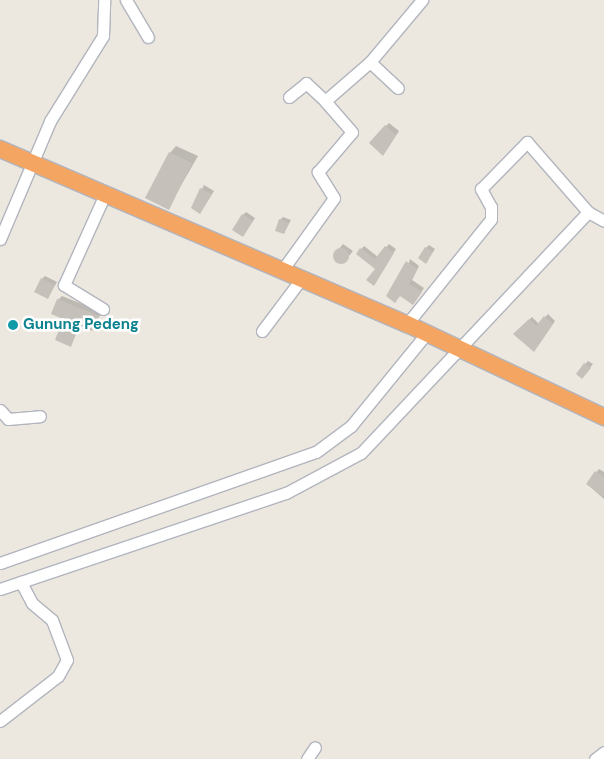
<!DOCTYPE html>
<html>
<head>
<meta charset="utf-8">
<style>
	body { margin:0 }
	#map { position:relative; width:604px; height:759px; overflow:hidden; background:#ece7df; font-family:"DM Sans",sans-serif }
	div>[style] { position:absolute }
	.shadow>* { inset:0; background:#0003 }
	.building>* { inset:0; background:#c5c1ba }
	.round { border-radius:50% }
	.roads { filter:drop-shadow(1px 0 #b2b5be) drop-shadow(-1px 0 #b2b5be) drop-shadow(0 1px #b2b5be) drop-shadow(0 -1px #b2b5be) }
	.minor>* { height:11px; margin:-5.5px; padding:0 5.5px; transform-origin:5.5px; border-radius:5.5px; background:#fff }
	.highway>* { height:16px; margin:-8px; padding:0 8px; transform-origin:8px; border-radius:8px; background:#f5a562 }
	.dots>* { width:14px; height:14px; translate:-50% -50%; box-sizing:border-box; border:2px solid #fff; border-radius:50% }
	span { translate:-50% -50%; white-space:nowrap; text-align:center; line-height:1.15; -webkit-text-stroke:5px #fff; paint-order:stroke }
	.culture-label { font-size:15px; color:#0d838f; font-weight:700 }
	.left { translate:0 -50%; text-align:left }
</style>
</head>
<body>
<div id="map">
	<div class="shadow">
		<div style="clip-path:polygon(389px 123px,399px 131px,386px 151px,370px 143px)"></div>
		<div style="clip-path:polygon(176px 146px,198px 156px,168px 208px,170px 153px)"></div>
		<div style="clip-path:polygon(204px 185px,214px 191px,200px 213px,193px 208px)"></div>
		<div style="clip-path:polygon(246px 212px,255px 218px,243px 236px,243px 215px)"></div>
		<div style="clip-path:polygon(283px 217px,291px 220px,284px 233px,280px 220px)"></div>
		<div style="clip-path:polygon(343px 244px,353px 251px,344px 262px,334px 255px)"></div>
		<div style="clip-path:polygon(389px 244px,396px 249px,374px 284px,376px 268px,357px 254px,364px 246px,378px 257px)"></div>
		<div style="clip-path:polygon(429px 245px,435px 249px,428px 259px,426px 248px)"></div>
		<div style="clip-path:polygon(410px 259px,419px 266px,412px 280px,424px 288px,416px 300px,400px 295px)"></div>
		<div style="clip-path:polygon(45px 276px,57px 282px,48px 297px,42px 279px)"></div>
		<div style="clip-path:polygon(62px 296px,102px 312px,92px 329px,81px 324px,71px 345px,58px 300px)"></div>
		<div style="clip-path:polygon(548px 314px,555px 321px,537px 347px,515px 334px,532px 317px,539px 324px)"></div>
		<div style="clip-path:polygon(588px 361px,593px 364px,585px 374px,577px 373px)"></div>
		<div style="clip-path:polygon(599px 469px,604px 472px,604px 499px,587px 484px)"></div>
	</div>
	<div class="building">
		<div style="clip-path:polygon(385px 125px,396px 135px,383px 156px,369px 143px)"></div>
		<div style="clip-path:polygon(169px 152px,192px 163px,169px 210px,145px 198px)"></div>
		<div style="clip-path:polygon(200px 188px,212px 194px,200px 214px,191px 208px)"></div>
		<div style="clip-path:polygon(242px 214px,253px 221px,243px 237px,232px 230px)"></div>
		<div style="clip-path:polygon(279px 219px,289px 223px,284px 234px,275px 231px)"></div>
		<div style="clip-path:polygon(385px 246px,394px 253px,374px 286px,366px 280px,375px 269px,356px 254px,360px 248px,375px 259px)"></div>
		<div style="clip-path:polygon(425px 247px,433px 252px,426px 264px,418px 258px)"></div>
		<div class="round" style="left:333px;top:248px;width:16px;height:16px"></div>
		<div style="clip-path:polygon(406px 261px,417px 269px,409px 284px,422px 292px,413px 305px,400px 296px,395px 303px,386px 296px)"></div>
		<div style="clip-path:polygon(41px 278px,55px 285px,48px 299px,34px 292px)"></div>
		<div style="clip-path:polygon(57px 299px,99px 316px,92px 331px,79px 325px,71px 347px,55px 340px,63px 319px,51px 314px)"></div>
		<div style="clip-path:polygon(544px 316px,553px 324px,534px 352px,513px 334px,529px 319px,536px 326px)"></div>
		<div style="clip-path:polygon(584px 363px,591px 368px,582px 379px,576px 374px)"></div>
		<div style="clip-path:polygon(595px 471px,604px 477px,604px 497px,586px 484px)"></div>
	</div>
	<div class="roads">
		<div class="minor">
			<div style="left:126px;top:0;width:43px;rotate:59.3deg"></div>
			<div style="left:370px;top:62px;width:38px;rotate:43deg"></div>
			<div style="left:289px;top:97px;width:22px;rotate:-39deg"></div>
			<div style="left:306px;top:83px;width:26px;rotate:43deg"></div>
			<div style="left:0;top:239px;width:128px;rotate:-67deg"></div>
			<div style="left:50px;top:121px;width:100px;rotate:-58.1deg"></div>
			<div style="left:103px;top:36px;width:36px;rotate:-88deg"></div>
			<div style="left:283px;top:269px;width:87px;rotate:-54.3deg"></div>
			<div style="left:334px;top:198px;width:31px;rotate:-122deg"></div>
			<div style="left:318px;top:172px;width:52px;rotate:-49.6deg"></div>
			<div style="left:352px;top:132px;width:41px;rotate:-131.1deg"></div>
			<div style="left:325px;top:101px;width:60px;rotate:-40.9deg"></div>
			<div style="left:370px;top:62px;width:81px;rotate:-50deg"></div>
			<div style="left:103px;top:309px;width:46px;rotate:-148.4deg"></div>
			<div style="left:64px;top:285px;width:102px;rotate:-65.7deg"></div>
			<div style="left:407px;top:324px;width:134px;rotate:-51.3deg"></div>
			<div style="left:491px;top:219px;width:12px;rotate:-90deg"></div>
			<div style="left:491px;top:207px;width:21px;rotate:-119deg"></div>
			<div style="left:481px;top:189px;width:66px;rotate:-45.6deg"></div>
			<div style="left:527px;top:142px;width:93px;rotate:48.9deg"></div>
			<div style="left:262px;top:331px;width:66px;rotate:-53deg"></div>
			<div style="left:0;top:410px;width:12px;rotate:48deg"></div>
			<div style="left:8px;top:419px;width:32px;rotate:-5deg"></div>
			<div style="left:0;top:563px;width:335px;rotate:-19.4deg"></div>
			<div style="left:316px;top:452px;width:44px;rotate:-36.6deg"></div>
			<div style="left:351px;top:426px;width:119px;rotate:-50.8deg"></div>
			<div style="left:0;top:589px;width:302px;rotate:-18.6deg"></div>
			<div style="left:286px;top:493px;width:85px;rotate:-28.1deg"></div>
			<div style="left:361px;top:453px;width:331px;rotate:-46.7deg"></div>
			<div style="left:588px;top:212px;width:18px;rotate:29deg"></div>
			<div style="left:0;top:721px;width:73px;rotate:-37.8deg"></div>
			<div style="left:58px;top:676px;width:18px;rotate:-61deg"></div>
			<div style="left:67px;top:660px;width:43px;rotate:-110.6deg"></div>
			<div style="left:52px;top:620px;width:26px;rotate:-140deg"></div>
			<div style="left:32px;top:603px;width:24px;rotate:-118deg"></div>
			<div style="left:307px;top:759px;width:14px;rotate:-56deg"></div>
			<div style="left:595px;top:759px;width:11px;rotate:-38deg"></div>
		</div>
		<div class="highway">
			<div style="left:0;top:149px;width:443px;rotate:23.3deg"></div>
			<div style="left:407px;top:324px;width:218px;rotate:25.3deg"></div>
		</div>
	</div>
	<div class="dots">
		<div style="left:13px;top:325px;background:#0f9aa8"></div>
	</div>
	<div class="culture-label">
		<span class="left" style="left:23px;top:325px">Gunung Pedeng</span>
	</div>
</div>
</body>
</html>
